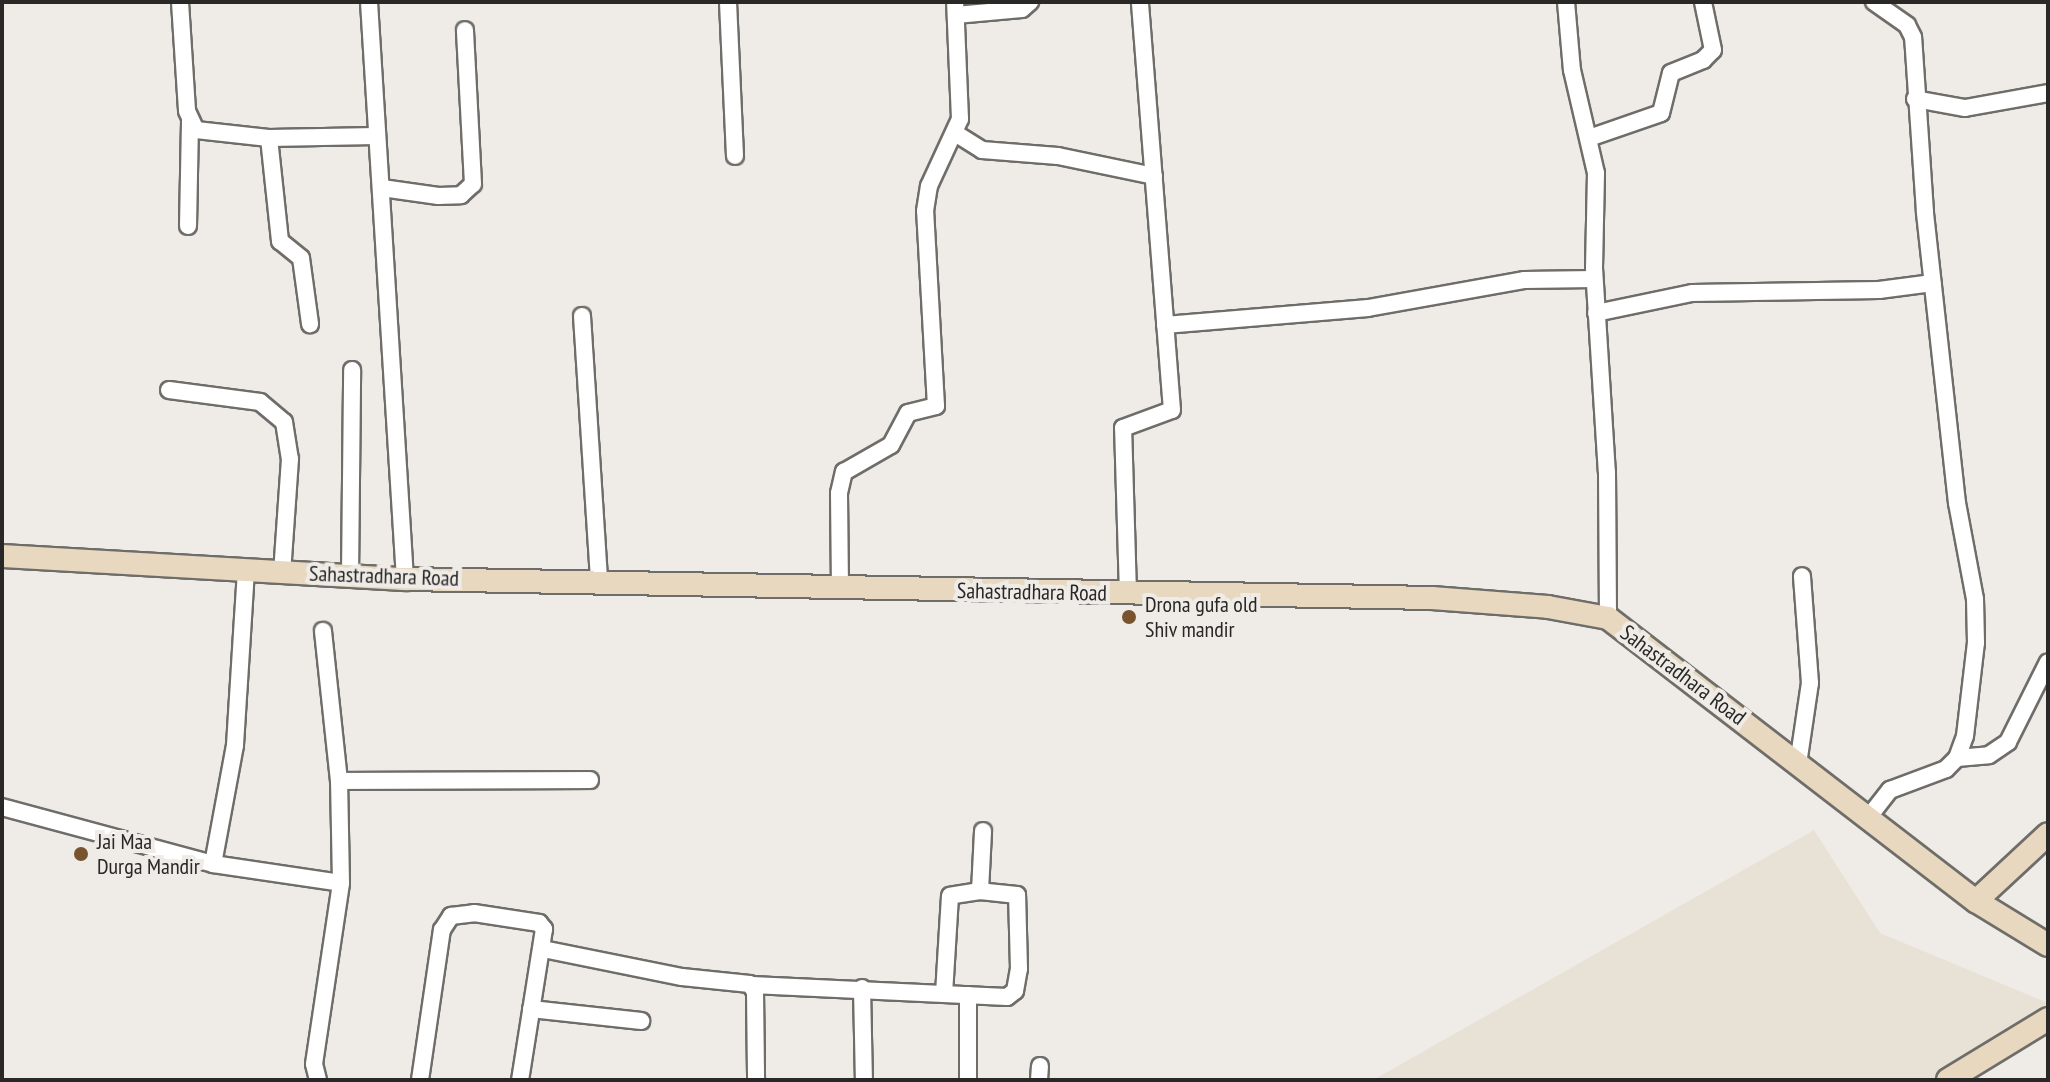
<!DOCTYPE html>
<html>
<head>
<meta charset="utf-8">
<style>
	body { margin:0 }
	#map { position:relative; width:2050px; height:1082px; overflow:hidden; background:#efece8; font-family:"PT Sans Narrow",sans-serif }
	div>[style] { position:absolute }
	.built>* { inset:0; background:#e8e1d6 }
	.roads { filter:drop-shadow(2px 0 #6f6d69) drop-shadow(-2px 0 #6f6d69) drop-shadow(0 2px #6f6d69) drop-shadow(0 -2px #6f6d69) }
	.street>* { height:16px; margin:-8px; padding:0 8px; transform-origin:8px; border-radius:8px; background:#fff }
	.secondary>* { height:22px; margin:-11px; padding:0 11px; transform-origin:11px; border-radius:11px; background:#e8d8bf }
	.dots>* { width:22px; height:22px; translate:-50% -50%; box-sizing:border-box; border:4px solid #efece8; border-radius:50% }
	span { translate:-50% -50%; white-space:nowrap; text-align:center; line-height:1.15; -webkit-text-stroke:8px #efece8; paint-order:stroke }
	.street-label { font-size:22px; color:#292826 }
	.poi-label { font-size:22px; color:#292826 }
	.left { translate:0 -50%; text-align:left }
	.frame { position:absolute; inset:0; border:4px solid #292826; pointer-events:none }
</style>
</head>
<body>
<div id="map">
	<div class="built">
		<div style="clip-path:polygon(1814px 830px,1880px 933px,2048px 1003px,2048px 1031px,1962px 1080px,1373px 1080px)"></div>
	</div>
	<div class="roads">
		<div class="street">
			<div style="left:180px;top:2px;width:109px;rotate:86.3deg"></div>
			<div style="left:187px;top:111px;width:21px;rotate:65deg"></div>
			<div style="left:196px;top:130px;width:73px;rotate:6.3deg"></div>
			<div style="left:269px;top:138px;width:107px;rotate:-1.1deg"></div>
			<div style="left:369px;top:2px;width:578px;rotate:86.43deg"></div>
			<div style="left:728px;top:2px;width:154px;rotate:87.4deg"></div>
			<div style="left:1566px;top:2px;width:68px;rotate:85deg"></div>
			<div style="left:1572px;top:70px;width:106px;rotate:76.9deg"></div>
			<div style="left:1596px;top:173px;width:95px;rotate:91.2deg"></div>
			<div style="left:1594px;top:268px;width:204px;rotate:86.4deg"></div>
			<div style="left:1607px;top:472px;width:146px;rotate:89.6deg"></div>
			<div style="left:956px;top:15px;width:66px;rotate:-5.2deg"></div>
			<div style="left:1022px;top:9px;width:11px;rotate:-41deg"></div>
			<div style="left:1915px;top:99px;width:51px;rotate:10.2deg"></div>
			<div style="left:1965px;top:108px;width:84px;rotate:-10.2deg"></div>
			<div style="left:955px;top:133px;width:32px;rotate:32deg"></div>
			<div style="left:982px;top:150px;width:76px;rotate:4.5deg"></div>
			<div style="left:1058px;top:156px;width:98px;rotate:11.8deg"></div>
			<div style="left:269px;top:138px;width:104px;rotate:83.9deg"></div>
			<div style="left:280px;top:241px;width:27px;rotate:39deg"></div>
			<div style="left:301px;top:258px;width:67px;rotate:82.2deg"></div>
			<div style="left:1589px;top:138px;width:76px;rotate:-19.1deg"></div>
			<div style="left:1661px;top:113px;width:41px;rotate:-76deg"></div>
			<div style="left:1671px;top:73px;width:35px;rotate:-22deg"></div>
			<div style="left:1703px;top:60px;width:14px;rotate:-45deg"></div>
			<div style="left:1713px;top:50px;width:49px;rotate:-101.8deg"></div>
			<div style="left:382px;top:188px;width:57px;rotate:8.1deg"></div>
			<div style="left:438px;top:196px;width:23px;rotate:-2deg"></div>
			<div style="left:461px;top:195px;width:16px;rotate:-43deg"></div>
			<div style="left:473px;top:184px;width:154px;rotate:-93deg"></div>
			<div style="left:188px;top:226px;width:105px;rotate:-88.9deg"></div>
			<div style="left:1596px;top:313px;width:98px;rotate:-11.8deg"></div>
			<div style="left:1692px;top:293px;width:187px;rotate:-0.9deg"></div>
			<div style="left:1879px;top:290px;width:54px;rotate:-7.4deg"></div>
			<div style="left:582px;top:316px;width:266px;rotate:86.3deg"></div>
			<div style="left:1165px;top:325px;width:204px;rotate:-4.8deg"></div>
			<div style="left:1368px;top:308px;width:158px;rotate:-10.2deg"></div>
			<div style="left:1524px;top:280px;width:70px;rotate:-0.8deg"></div>
			<div style="left:169px;top:390px;width:92px;rotate:7.5deg"></div>
			<div style="left:260px;top:402px;width:31px;rotate:40deg"></div>
			<div style="left:284px;top:422px;width:37px;rotate:81deg"></div>
			<div style="left:290px;top:459px;width:113px;rotate:94deg"></div>
			<div style="left:350px;top:576px;width:206px;rotate:-89.4deg"></div>
			<div style="left:840px;top:589px;width:96px;rotate:-90.6deg"></div>
			<div style="left:839px;top:493px;width:22px;rotate:-77deg"></div>
			<div style="left:844px;top:472px;width:54px;rotate:-29.9deg"></div>
			<div style="left:891px;top:445px;width:36px;rotate:-62deg"></div>
			<div style="left:908px;top:413px;width:29px;rotate:-14deg"></div>
			<div style="left:936px;top:406px;width:195px;rotate:-93.2deg"></div>
			<div style="left:925px;top:211px;width:25px;rotate:-81deg"></div>
			<div style="left:929px;top:186px;width:74px;rotate:-65.2deg"></div>
			<div style="left:960px;top:119px;width:117px;rotate:-92.4deg"></div>
			<div style="left:1128px;top:594px;width:166px;rotate:-91.7deg"></div>
			<div style="left:1123px;top:428px;width:52px;rotate:-20.2deg"></div>
			<div style="left:1172px;top:410px;width:409px;rotate:-94.5deg"></div>
			<div style="left:1957px;top:758px;width:32px;rotate:-5deg"></div>
			<div style="left:1989px;top:755px;width:23px;rotate:-34deg"></div>
			<div style="left:2008px;top:742px;width:89px;rotate:-63.4deg"></div>
			<div style="left:1798px;top:764px;width:82px;rotate:-81.6deg"></div>
			<div style="left:1810px;top:683px;width:107px;rotate:-94.3deg"></div>
			<div style="left:339px;top:781px;width:251px;rotate:-0.2deg"></div>
			<div style="left:2px;top:807px;width:219px;rotate:15.1deg"></div>
			<div style="left:213px;top:864px;width:129px;rotate:8.4deg"></div>
			<div style="left:341px;top:883px;width:102px;rotate:-91.1deg"></div>
			<div style="left:339px;top:781px;width:151px;rotate:-96.1deg"></div>
			<div style="left:1868px;top:818px;width:36px;rotate:-52deg"></div>
			<div style="left:1890px;top:790px;width:60px;rotate:-20.6deg"></div>
			<div style="left:1946px;top:769px;width:16px;rotate:-45deg"></div>
			<div style="left:1957px;top:758px;width:23px;rotate:-70deg"></div>
			<div style="left:1965px;top:736px;width:94px;rotate:-83.3deg"></div>
			<div style="left:1976px;top:643px;width:44px;rotate:-91.3deg"></div>
			<div style="left:1975px;top:599px;width:98px;rotate:-100.6deg"></div>
			<div style="left:1957px;top:503px;width:293px;rotate:-96.3deg"></div>
			<div style="left:1925px;top:212px;width:175px;rotate:-93.9deg"></div>
			<div style="left:1913px;top:37px;width:13px;rotate:-117deg"></div>
			<div style="left:1907px;top:25px;width:40px;rotate:-145.1deg"></div>
			<div style="left:213px;top:864px;width:121px;rotate:-79.5deg"></div>
			<div style="left:235px;top:745px;width:174px;rotate:-86.4deg"></div>
			<div style="left:980px;top:891px;width:60px;rotate:-87.1deg"></div>
			<div style="left:543px;top:949px;width:142px;rotate:11.4deg"></div>
			<div style="left:682px;top:977px;width:68px;rotate:5.9deg"></div>
			<div style="left:750px;top:984px;width:9px;rotate:58deg"></div>
			<div style="left:755px;top:992px;width:88px;rotate:89.3deg"></div>
			<div style="left:752px;top:985px;width:255px;rotate:2.7deg"></div>
			<div style="left:1007px;top:997px;width:10px;rotate:-37deg"></div>
			<div style="left:1015px;top:991px;width:22px;rotate:-80deg"></div>
			<div style="left:1019px;top:969px;width:74px;rotate:-91.5deg"></div>
			<div style="left:1017px;top:895px;width:37px;rotate:-174deg"></div>
			<div style="left:980px;top:891px;width:30px;rotate:171deg"></div>
			<div style="left:950px;top:896px;width:97px;rotate:93.5deg"></div>
			<div style="left:862px;top:988px;width:92px;rotate:88.8deg"></div>
			<div style="left:968px;top:995px;width:85px;rotate:90deg"></div>
			<div style="left:531px;top:1009px;width:111px;rotate:6.2deg"></div>
			<div style="left:318px;top:1080px;width:16px;rotate:-104deg"></div>
			<div style="left:314px;top:1064px;width:183px;rotate:-81.5deg"></div>
			<div style="left:420px;top:1080px;width:152px;rotate:-81.7deg"></div>
			<div style="left:442px;top:930px;width:17px;rotate:-57deg"></div>
			<div style="left:451px;top:916px;width:23px;rotate:-7deg"></div>
			<div style="left:474px;top:913px;width:66px;rotate:8.7deg"></div>
			<div style="left:539px;top:923px;width:8px;rotate:50deg"></div>
			<div style="left:544px;top:929px;width:153px;rotate:99deg"></div>
			<div style="left:1039px;top:1080px;width:14px;rotate:-86deg"></div>
		</div>
		<div class="secondary">
			<div style="left:2px;top:556px;width:404px;rotate:3.3deg"></div>
			<div style="left:405px;top:579px;width:1027px;rotate:1.06deg"></div>
			<div style="left:1432px;top:598px;width:116px;rotate:4.4deg"></div>
			<div style="left:1548px;top:607px;width:61px;rotate:10.4deg"></div>
			<div style="left:1608px;top:618px;width:464px;rotate:37.6deg"></div>
			<div style="left:1976px;top:901px;width:84px;rotate:31.4deg"></div>
			<div style="left:1976px;top:901px;width:98px;rotate:-42.9deg"></div>
			<div style="left:1948px;top:1080px;width:117px;rotate:-31.4deg"></div>
		</div>
	</div>
	<div class="dots">
		<div style="left:1129px;top:617px;background:#77542d"></div>
		<div style="left:81px;top:854px;background:#77542d"></div>
	</div>
	<div class="street-label">
		<span style="left:384px;top:576px;rotate:2deg">Sahastradhara Road</span>
		<span style="left:1032px;top:592px;rotate:1deg">Sahastradhara Road</span>
		<span style="left:1683px;top:675px;rotate:37deg">Sahastradhara Road</span>
	</div>
	<div class="poi-label">
		<span class="left" style="left:1145px;top:617px">Drona gufa old<br>Shiv mandir</span>
		<span class="left" style="left:97px;top:854px">Jai Maa<br>Durga Mandir</span>
	</div>
	<div class="frame"></div>
</div>
</body>
</html>
